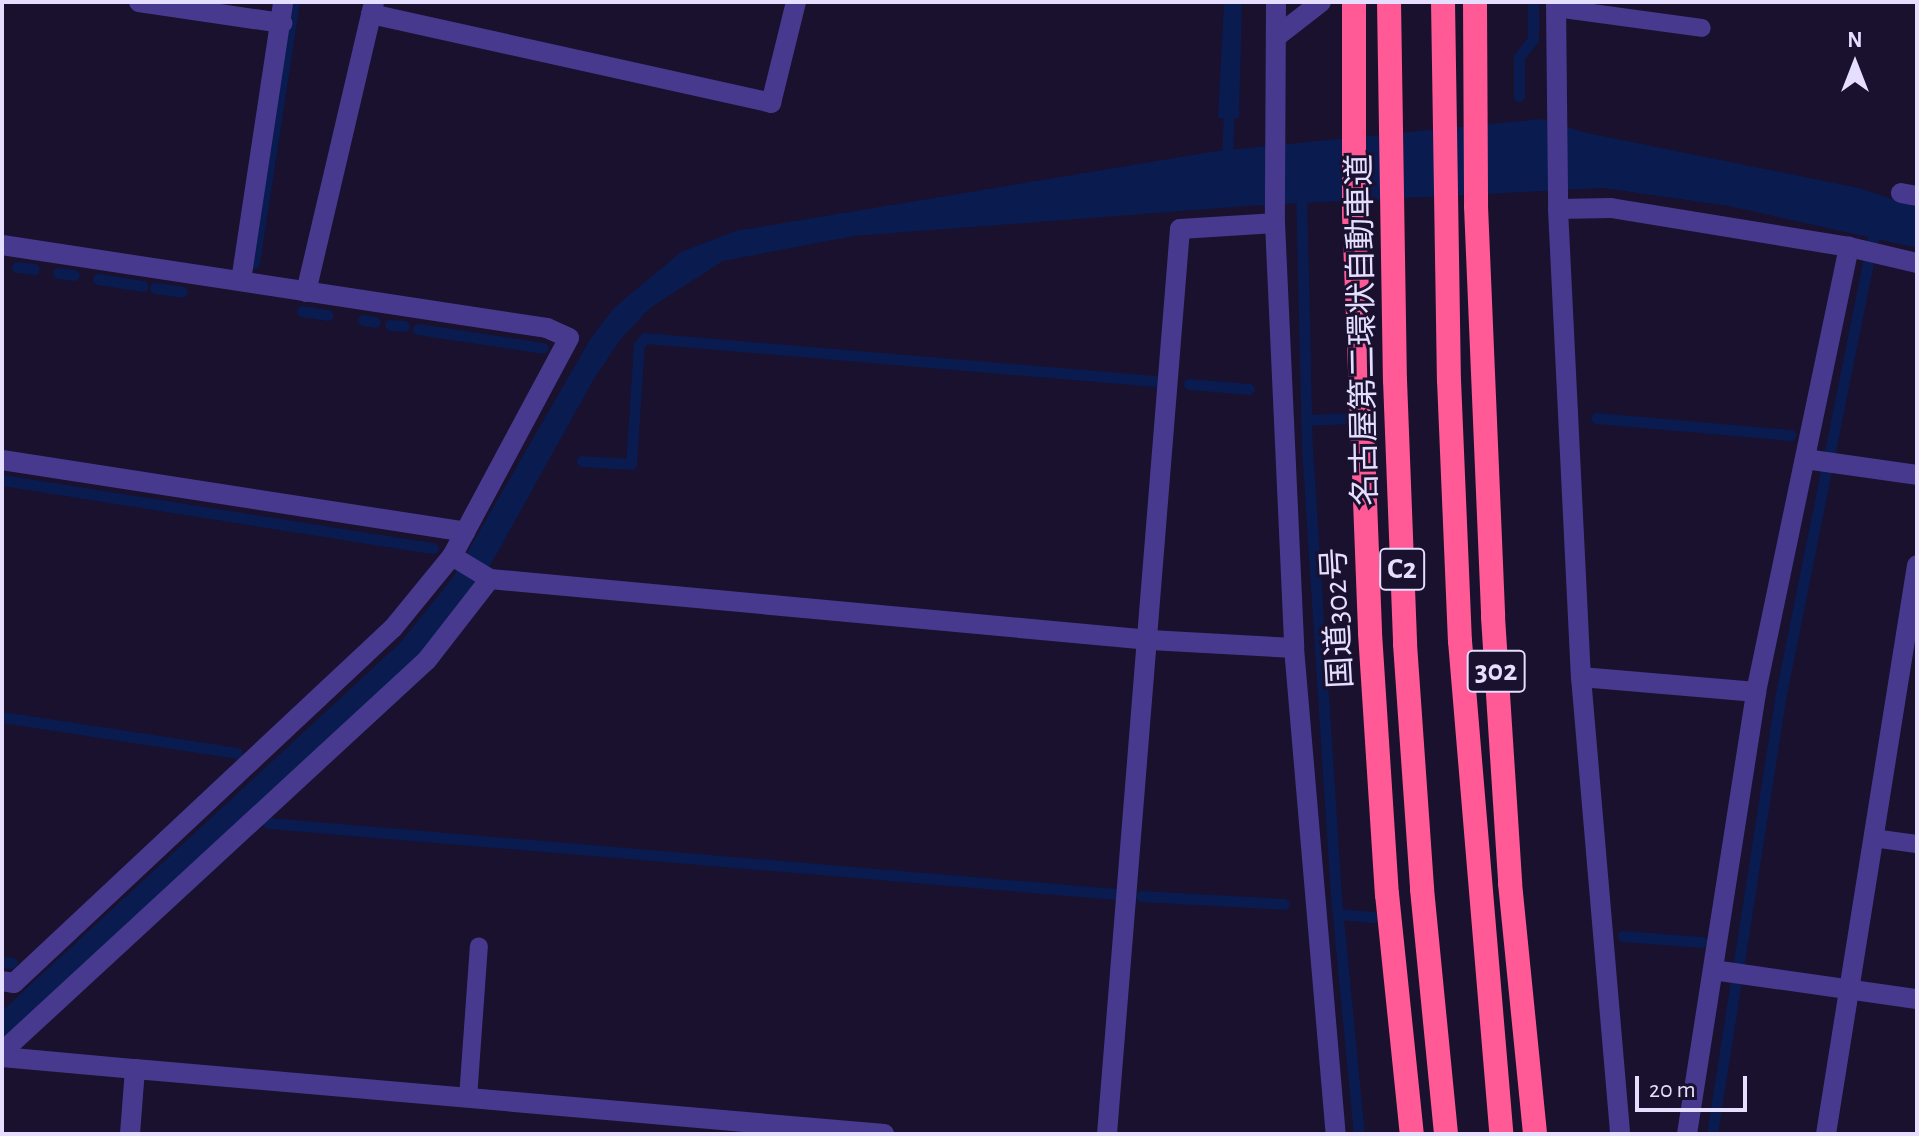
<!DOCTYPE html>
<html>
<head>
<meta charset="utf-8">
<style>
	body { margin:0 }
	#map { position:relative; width:1919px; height:1136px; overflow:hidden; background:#19112e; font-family:"Alegreya Sans","Noto Sans JP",sans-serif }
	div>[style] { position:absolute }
	.water>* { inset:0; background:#091b4f }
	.stream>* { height:11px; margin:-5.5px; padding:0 5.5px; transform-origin:5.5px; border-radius:5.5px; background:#091b4f }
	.lane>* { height:18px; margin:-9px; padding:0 9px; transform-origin:9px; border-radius:9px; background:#473a8e }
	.street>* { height:20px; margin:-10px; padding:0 10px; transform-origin:10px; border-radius:10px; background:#473a8e }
	.highway>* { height:24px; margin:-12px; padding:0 12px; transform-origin:12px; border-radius:12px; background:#ff5996 }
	span { translate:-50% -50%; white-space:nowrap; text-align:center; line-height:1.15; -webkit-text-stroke:6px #19112e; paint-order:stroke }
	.shield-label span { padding:2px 6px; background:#19112e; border:2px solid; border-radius:6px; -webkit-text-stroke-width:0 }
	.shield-label { font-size:30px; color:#e5deff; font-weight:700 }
	.street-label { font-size:32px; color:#e5deff }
	.frame { position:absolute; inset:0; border:4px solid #e5deff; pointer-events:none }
	.north { position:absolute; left:1815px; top:24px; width:80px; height:80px; -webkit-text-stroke:6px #19112e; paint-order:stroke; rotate:0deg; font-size:22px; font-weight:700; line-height:32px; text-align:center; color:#e5deff }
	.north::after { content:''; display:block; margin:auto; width:28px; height:36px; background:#e5deff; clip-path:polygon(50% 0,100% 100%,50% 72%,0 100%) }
	.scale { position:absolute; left:1635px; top:1076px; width:112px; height:36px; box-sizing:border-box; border:4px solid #e5deff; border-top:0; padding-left:10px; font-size:24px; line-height:28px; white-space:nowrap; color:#e5deff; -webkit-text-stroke:6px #19112e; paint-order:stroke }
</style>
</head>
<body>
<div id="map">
	<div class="water">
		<div style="clip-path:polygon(1224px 2px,1242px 2px,1239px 118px,1218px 118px)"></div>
		<div style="clip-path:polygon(1541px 119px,1587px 133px,1859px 188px,1917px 207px,1917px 248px,1729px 206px,1603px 188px,1247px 206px,854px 236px,723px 261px,650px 308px,621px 339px,595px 377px,491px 564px,419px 657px,2px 1040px,2px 1011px,400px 643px,453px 577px,591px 338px,615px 307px,681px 252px,735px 231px,1217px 151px)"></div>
	</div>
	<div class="stream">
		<div style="left:1519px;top:96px;width:39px;rotate:-90deg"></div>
		<div style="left:1519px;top:57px;width:23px;rotate:-52deg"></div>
		<div style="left:1533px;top:39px;width:37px;rotate:-90deg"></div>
		<div style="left:1227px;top:161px;width:55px;rotate:-87.9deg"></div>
		<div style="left:1301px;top:189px;width:259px;rotate:88.7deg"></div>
		<div style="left:1307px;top:448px;width:460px;rotate:86.3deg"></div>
		<div style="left:1337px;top:907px;width:228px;rotate:84.5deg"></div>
		<div style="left:254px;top:263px;width:264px;rotate:-81.3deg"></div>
		<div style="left:17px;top:267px;width:17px;rotate:7deg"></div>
		<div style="left:58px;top:273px;width:16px;rotate:7deg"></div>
		<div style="left:98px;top:279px;width:45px;rotate:9deg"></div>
		<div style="left:155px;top:288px;width:27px;rotate:8deg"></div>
		<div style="left:302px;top:311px;width:26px;rotate:9deg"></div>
		<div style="left:363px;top:320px;width:12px;rotate:9deg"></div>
		<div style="left:390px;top:325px;width:14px;rotate:4deg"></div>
		<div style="left:418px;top:329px;width:126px;rotate:8.6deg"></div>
		<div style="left:1189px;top:384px;width:60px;rotate:4.8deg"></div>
		<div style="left:1596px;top:418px;width:195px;rotate:5deg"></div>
		<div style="left:1306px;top:420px;width:45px;rotate:-2.5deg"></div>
		<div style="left:582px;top:461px;width:49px;rotate:3.5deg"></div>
		<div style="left:631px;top:464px;width:119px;rotate:-86.2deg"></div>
		<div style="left:639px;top:345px;width:9px;rotate:-49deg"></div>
		<div style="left:645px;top:338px;width:512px;rotate:4.82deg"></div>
		<div style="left:2px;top:480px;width:436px;rotate:9deg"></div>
		<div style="left:2px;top:717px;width:238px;rotate:8.7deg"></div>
		<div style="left:268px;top:823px;width:851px;rotate:4.79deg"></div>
		<div style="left:1141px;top:896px;width:143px;rotate:3.2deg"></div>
		<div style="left:1338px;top:914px;width:35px;rotate:5deg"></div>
		<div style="left:1623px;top:936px;width:79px;rotate:4.3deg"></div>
		<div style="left:2px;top:962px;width:10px;rotate:6deg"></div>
		<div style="left:1712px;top:1134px;width:440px;rotate:-81.1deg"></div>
		<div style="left:1780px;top:699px;width:484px;rotate:-78.6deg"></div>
	</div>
	<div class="lane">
		<div style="left:1556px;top:8px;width:147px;rotate:7.8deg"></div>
		<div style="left:1873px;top:838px;width:44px;rotate:7.8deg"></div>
		<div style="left:468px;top:1098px;width:152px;rotate:-85.9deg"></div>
	</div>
	<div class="street">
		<div style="left:139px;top:2px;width:145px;rotate:8.4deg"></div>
		<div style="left:1276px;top:2px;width:221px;rotate:90.3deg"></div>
		<div style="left:1275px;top:223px;width:425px;rotate:87.4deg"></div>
		<div style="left:1294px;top:648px;width:488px;rotate:85.1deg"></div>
		<div style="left:1556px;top:2px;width:207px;rotate:89.4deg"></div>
		<div style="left:1558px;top:209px;width:469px;rotate:87.2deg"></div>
		<div style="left:1581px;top:677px;width:459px;rotate:85.1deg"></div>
		<div style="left:371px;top:14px;width:410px;rotate:12.5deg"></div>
		<div style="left:771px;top:103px;width:104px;rotate:-76.1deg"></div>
		<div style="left:1276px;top:37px;width:57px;rotate:-37.9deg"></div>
		<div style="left:1901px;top:193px;width:16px;rotate:11deg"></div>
		<div style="left:1558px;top:209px;width:53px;rotate:-1.1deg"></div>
		<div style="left:1611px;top:208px;width:241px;rotate:9.3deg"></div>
		<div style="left:1849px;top:247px;width:70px;rotate:13.2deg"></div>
		<div style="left:2px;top:245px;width:551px;rotate:8.66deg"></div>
		<div style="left:547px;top:328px;width:24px;rotate:24deg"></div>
		<div style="left:569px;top:338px;width:247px;rotate:118.2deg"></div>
		<div style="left:452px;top:556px;width:93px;rotate:129.3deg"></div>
		<div style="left:393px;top:628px;width:519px;rotate:136.87deg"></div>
		<div style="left:14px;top:983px;width:12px;rotate:-171deg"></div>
		<div style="left:241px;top:281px;width:282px;rotate:-81.4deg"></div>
		<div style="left:306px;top:292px;width:297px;rotate:-76.8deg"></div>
		<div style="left:1805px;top:459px;width:113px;rotate:8.1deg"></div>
		<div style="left:2px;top:460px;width:469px;rotate:8.8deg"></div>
		<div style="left:452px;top:556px;width:44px;rotate:31.2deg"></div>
		<div style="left:490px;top:579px;width:663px;rotate:5.28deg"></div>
		<div style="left:1150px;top:640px;width:144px;rotate:3.2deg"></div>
		<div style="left:1581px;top:677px;width:176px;rotate:4.9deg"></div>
		<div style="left:1713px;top:970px;width:206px;rotate:8.1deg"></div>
		<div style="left:2px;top:1052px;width:578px;rotate:-42.69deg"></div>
		<div style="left:427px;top:660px;width:103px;rotate:-52.1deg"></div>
		<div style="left:2px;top:1057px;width:134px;rotate:5.2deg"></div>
		<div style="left:130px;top:1134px;width:65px;rotate:-85.6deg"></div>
		<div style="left:135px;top:1069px;width:752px;rotate:4.96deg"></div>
		<div style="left:1107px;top:1134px;width:908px;rotate:-85.39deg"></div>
		<div style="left:1180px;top:229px;width:95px;rotate:-3.6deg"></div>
		<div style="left:1687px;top:1134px;width:447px;rotate:-81.1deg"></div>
		<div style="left:1756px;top:692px;width:455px;rotate:-78.2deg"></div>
		<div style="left:1826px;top:1134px;width:576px;rotate:-80.91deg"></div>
	</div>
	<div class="highway">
		<div style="left:1354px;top:2px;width:212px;rotate:90deg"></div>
		<div style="left:1354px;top:214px;width:419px;rotate:87.8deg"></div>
		<div style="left:1370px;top:633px;width:262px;rotate:86.3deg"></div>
		<div style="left:1387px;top:894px;width:241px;rotate:84.1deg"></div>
		<div style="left:1389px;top:2px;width:378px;rotate:89.1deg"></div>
		<div style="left:1395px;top:380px;width:264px;rotate:87.8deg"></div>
		<div style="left:1405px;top:644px;width:246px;rotate:86deg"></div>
		<div style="left:1422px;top:889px;width:246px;rotate:84.4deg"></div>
		<div style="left:1443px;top:2px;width:378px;rotate:89.1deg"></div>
		<div style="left:1449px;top:380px;width:261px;rotate:87.6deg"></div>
		<div style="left:1460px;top:641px;width:495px;rotate:85.2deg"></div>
		<div style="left:1475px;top:2px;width:204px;rotate:89.7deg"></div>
		<div style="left:1476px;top:206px;width:411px;rotate:87.6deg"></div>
		<div style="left:1493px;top:617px;width:267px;rotate:86.3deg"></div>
		<div style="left:1510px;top:883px;width:252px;rotate:84.3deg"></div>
	</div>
	<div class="shield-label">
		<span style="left:1402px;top:569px">C2</span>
		<span style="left:1496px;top:671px">302</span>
	</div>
	<div class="street-label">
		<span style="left:1363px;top:330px;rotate:-91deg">名古屋第二環状自動車道</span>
		<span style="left:1338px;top:618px;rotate:-93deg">国道302号</span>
	</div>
	<div class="frame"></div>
	<div class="north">N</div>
	<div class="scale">20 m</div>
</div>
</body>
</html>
